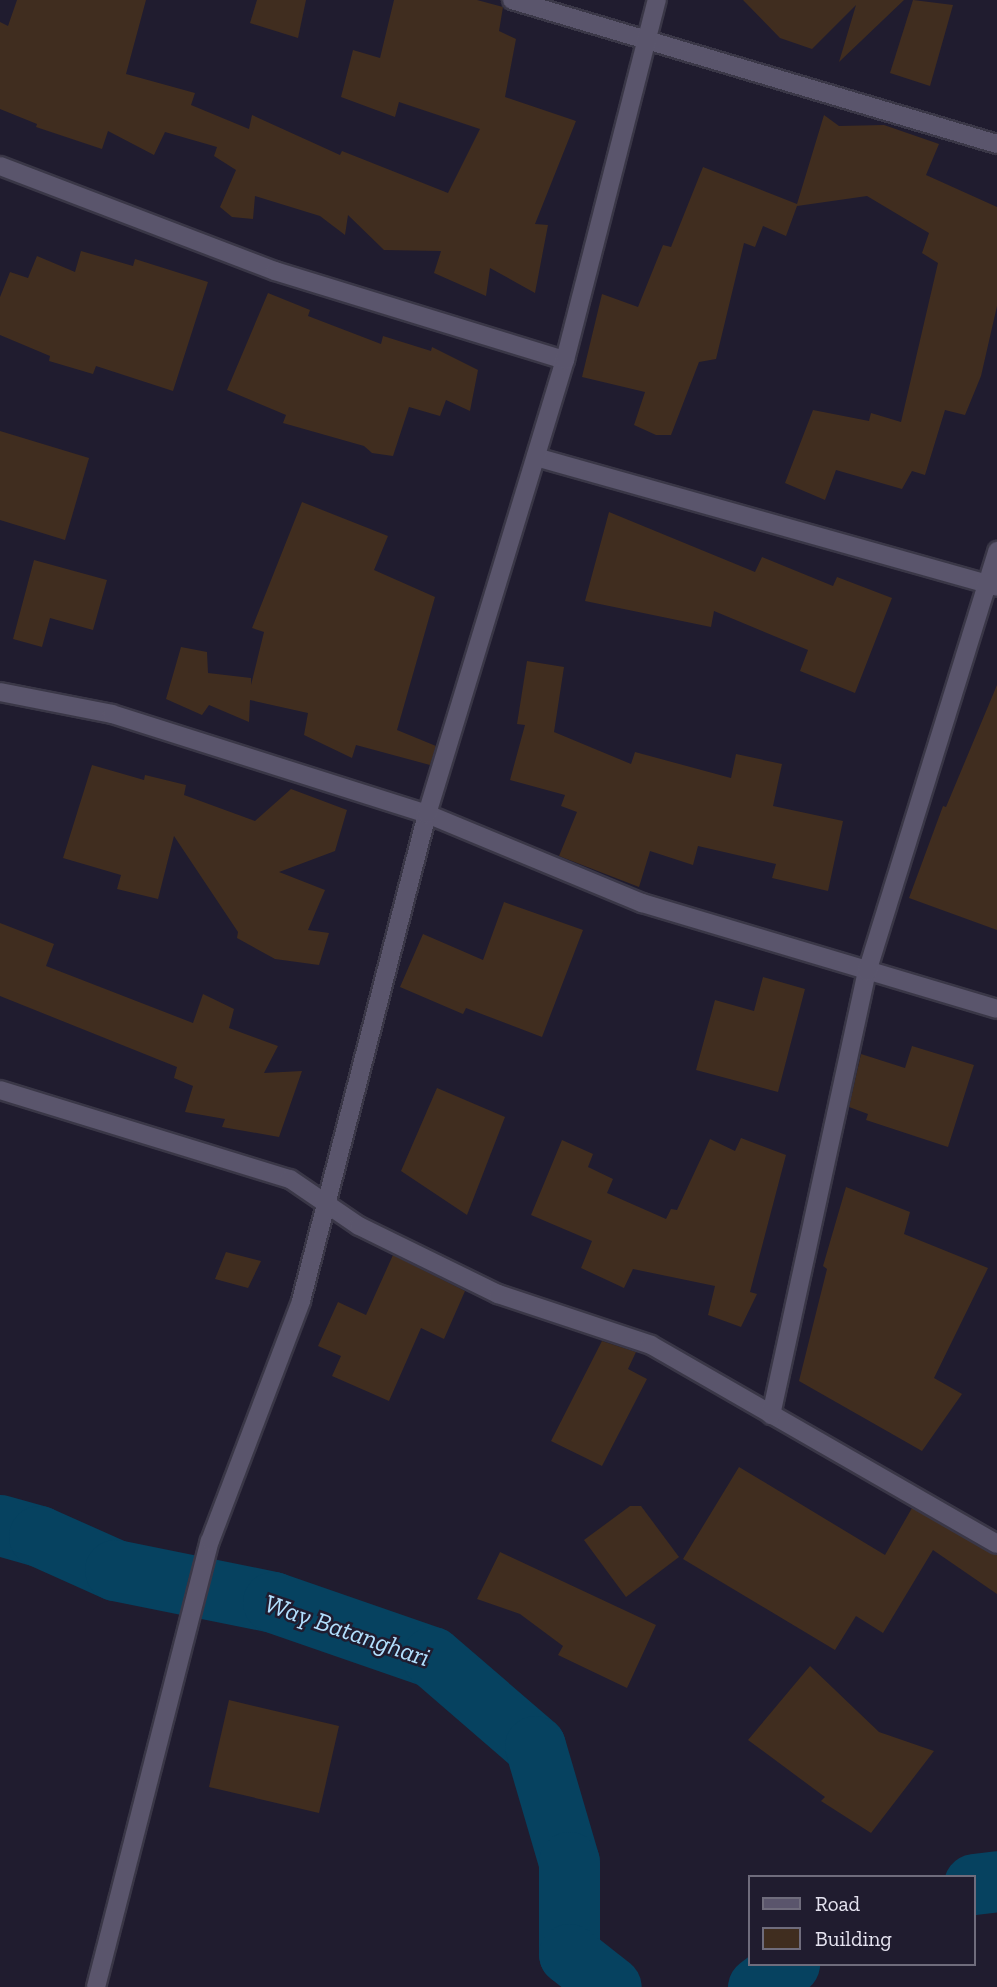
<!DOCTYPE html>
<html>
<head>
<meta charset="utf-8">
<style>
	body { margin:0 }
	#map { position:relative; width:997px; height:1987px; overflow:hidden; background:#201c2f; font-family:"Zilla Slab",serif }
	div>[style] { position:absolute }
	.river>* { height:61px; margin:-30.5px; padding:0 30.5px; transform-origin:30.5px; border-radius:30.5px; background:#064260 }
	.building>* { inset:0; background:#402d1f }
	.roads { filter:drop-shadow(2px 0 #3a3747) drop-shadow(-2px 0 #3a3747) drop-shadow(0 2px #3a3747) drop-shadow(0 -2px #3a3747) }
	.minor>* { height:18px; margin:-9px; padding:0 9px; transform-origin:9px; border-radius:9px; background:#5a556c }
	span { translate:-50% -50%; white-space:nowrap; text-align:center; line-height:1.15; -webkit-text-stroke:5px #201c2f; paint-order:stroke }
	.water-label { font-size:26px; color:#b3e0fe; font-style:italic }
	.legend { position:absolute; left:748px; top:1875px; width:228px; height:91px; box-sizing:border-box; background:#201c2f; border:2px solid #6f6c7c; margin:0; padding:9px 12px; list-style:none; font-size:21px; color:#e5e3f0 }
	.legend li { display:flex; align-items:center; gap:14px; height:35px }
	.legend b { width:35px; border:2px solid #6f6c7c }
</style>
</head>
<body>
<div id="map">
	<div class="river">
		<div style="left:0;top:1525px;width:41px;rotate:15.8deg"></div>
		<div style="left:39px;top:1536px;width:83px;rotate:24.1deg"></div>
		<div style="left:115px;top:1570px;width:161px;rotate:11.4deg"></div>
		<div style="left:273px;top:1602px;width:168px;rotate:19.1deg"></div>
		<div style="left:432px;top:1657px;width:136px;rotate:40.8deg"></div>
		<div style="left:535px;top:1746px;width:121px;rotate:73.7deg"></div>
		<div style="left:569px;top:1862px;width:92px;rotate:90deg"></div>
		<div style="left:569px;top:1954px;width:53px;rotate:38.2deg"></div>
		<div style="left:974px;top:1884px;width:23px;rotate:-7deg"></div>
		<div style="left:758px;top:1987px;width:39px;rotate:-37deg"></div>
	</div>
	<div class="building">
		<div style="clip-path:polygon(17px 0,146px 0,126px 74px,195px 93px,191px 105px,249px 129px,252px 115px,340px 155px,342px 151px,448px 193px,480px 129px,399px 102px,395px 117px,341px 97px,353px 50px,380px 58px,394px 0,477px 0,503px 7px,499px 31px,516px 39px,505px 97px,576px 121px,535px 224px,548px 225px,535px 293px,490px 268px,486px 296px,434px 273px,441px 251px,384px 250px,348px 215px,345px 235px,320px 216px,255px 196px,253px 219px,232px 217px,220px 207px,236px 170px,214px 156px,217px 147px,165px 132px,154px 155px,108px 131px,102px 149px,36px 127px,37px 124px,0 109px,0 22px,8px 26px)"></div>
		<div style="clip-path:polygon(257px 0,306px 0,298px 38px,250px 23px)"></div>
		<div style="clip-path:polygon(743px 0,904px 0,839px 62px,856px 5px,812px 49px,780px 38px)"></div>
		<div style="clip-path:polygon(913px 0,953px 5px,930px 86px,890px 73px)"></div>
		<div style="clip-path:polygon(824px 115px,839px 126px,884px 125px,939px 144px,926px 175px,997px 207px,997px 306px,981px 376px,965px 415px,945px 410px,925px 475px,912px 471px,902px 489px,836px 470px,825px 500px,785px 483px,813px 410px,869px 421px,871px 413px,901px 422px,938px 263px,922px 253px,929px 233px,867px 196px,797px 206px,786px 236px,763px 226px,755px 247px,744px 243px,716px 359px,699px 362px,671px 435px,656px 435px,634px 425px,645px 392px,582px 377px,602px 294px,638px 307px,663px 245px,671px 247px,703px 167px,797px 204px)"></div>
		<div style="clip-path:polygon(81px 251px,133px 266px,135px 259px,208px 282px,173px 391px,96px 366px,93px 374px,49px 361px,50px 356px,0 335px,0 297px,10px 272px,28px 278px,37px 256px,75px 272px)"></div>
		<div style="clip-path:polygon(268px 293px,310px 310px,308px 316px,381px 344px,383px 336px,431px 351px,432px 347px,478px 370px,470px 411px,446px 400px,440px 416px,409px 407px,393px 456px,372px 453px,364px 446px,283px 423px,286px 415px,227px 390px)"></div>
		<div style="clip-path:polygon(0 431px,89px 458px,65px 540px,0 520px)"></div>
		<div style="clip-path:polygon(302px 502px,388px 536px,374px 570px,435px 597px,397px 730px,436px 746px,430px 765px,356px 745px,352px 758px,304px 735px,308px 713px,250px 700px,249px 722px,209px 705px,202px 715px,166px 699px,181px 647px,207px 652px,208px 673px,251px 678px,251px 685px,264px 632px,252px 628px)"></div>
		<div style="clip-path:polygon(609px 512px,755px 572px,762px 557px,833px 586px,837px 577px,892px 598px,855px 693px,800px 671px,808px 650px,714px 611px,711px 627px,585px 601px)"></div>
		<div style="clip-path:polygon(34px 560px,107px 580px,93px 630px,50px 618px,42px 647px,13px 639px)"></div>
		<div style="clip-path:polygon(527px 661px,564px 667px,554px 732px,631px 764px,635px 752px,731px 778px,736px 754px,782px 764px,773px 806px,843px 821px,828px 891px,772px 878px,776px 864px,698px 846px,693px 865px,650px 851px,639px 887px,559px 856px,577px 812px,561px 806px,565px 795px,510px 780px,525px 725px,517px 724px)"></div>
		<div style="clip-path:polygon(997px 685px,997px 930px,909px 898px,943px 806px,946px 807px)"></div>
		<div style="clip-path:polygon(92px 765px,144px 780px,145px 775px,186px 785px,184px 795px,255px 821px,291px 789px,347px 810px,335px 851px,279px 872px,325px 890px,308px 930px,329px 933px,319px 965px,275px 959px,237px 938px,238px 932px,174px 836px,158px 899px,117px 889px,121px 875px,63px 858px)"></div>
		<div style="clip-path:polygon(504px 902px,583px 930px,542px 1037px,466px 1008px,463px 1014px,400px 987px,423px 934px,483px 960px)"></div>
		<div style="clip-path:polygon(0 923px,54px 944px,46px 966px,193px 1023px,203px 994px,234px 1009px,229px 1028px,278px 1046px,264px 1073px,302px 1071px,279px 1137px,222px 1127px,225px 1119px,185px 1112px,193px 1086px,174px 1078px,177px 1067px,0 996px)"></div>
		<div style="clip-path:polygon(763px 977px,805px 989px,778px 1092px,696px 1070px,715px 1000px,754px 1011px)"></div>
		<div style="clip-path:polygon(912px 1046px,974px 1065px,948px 1147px,866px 1120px,868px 1114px,849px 1107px,861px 1054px,905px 1068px)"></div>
		<div style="clip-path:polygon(437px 1088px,505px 1117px,467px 1215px,401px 1171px)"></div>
		<div style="clip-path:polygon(741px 1138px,786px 1155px,750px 1292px,757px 1294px,741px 1327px,708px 1315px,715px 1286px,633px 1269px,624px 1288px,581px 1268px,592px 1241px,531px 1215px,562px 1140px,593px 1154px,588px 1167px,613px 1179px,607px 1193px,666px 1219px,671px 1209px,677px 1210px,710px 1139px,735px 1151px)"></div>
		<div style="clip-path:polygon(846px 1187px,910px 1212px,904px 1234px,988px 1268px,934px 1378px,962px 1394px,922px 1451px,799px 1381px,827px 1269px,823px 1266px)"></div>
		<div style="clip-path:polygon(226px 1252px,261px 1261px,248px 1288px,215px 1279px)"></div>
		<div style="clip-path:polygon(393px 1255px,465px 1291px,444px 1339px,421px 1328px,389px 1401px,332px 1376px,341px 1356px,318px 1346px,338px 1302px,366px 1315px)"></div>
		<div style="clip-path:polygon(602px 1341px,636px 1352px,628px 1369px,647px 1379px,602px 1466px,551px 1441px)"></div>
		<div style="clip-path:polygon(739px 1467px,885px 1555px,912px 1508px,997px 1555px,997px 1594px,933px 1550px,883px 1633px,856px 1616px,835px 1650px,683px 1559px)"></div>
		<div style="clip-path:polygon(630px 1506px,641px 1506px,679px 1557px,626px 1597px,584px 1540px)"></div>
		<div style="clip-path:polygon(500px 1552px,656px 1625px,627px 1688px,558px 1655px,563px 1646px,520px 1614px,477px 1599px)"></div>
		<div style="clip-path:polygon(810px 1666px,879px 1732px,934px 1751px,871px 1833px,821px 1801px,825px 1797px,748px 1740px)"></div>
		<div style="clip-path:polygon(229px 1700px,339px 1726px,319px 1813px,209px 1787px)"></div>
	</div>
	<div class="roads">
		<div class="minor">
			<div style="left:512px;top:0;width:506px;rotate:16.54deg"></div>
			<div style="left:0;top:166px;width:294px;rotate:20.9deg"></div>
			<div style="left:275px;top:271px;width:303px;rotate:17.1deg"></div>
			<div style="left:536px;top:457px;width:479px;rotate:15.7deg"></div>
			<div style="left:0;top:692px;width:114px;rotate:11.1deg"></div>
			<div style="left:112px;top:714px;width:330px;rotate:17.6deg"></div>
			<div style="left:427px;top:814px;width:233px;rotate:22.5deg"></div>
			<div style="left:642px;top:903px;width:370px;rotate:16.6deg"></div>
			<div style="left:0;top:1090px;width:303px;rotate:17.1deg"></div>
			<div style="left:290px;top:1179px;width:83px;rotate:34.3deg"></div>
			<div style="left:359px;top:1226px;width:155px;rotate:26.1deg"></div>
			<div style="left:498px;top:1294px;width:161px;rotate:18.4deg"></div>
			<div style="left:651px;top:1345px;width:399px;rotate:29.9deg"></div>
			<div style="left:771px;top:1415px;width:453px;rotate:-77.8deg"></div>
			<div style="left:867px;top:972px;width:441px;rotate:-72.8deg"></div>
			<div style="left:96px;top:1987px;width:460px;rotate:-75.7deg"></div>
			<div style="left:210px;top:1541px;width:257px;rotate:-69.2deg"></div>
			<div style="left:301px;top:1301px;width:503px;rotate:-75.49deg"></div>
			<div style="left:427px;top:814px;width:475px;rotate:-73.1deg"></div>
			<div style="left:565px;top:360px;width:372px;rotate:-75.7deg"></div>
		</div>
	</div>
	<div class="water-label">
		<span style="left:347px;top:1631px;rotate:19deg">Way Batanghari</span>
	</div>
	<ul class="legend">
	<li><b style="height:9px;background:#5a556c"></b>Road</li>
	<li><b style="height:19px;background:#402d1f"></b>Building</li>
	</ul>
</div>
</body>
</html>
